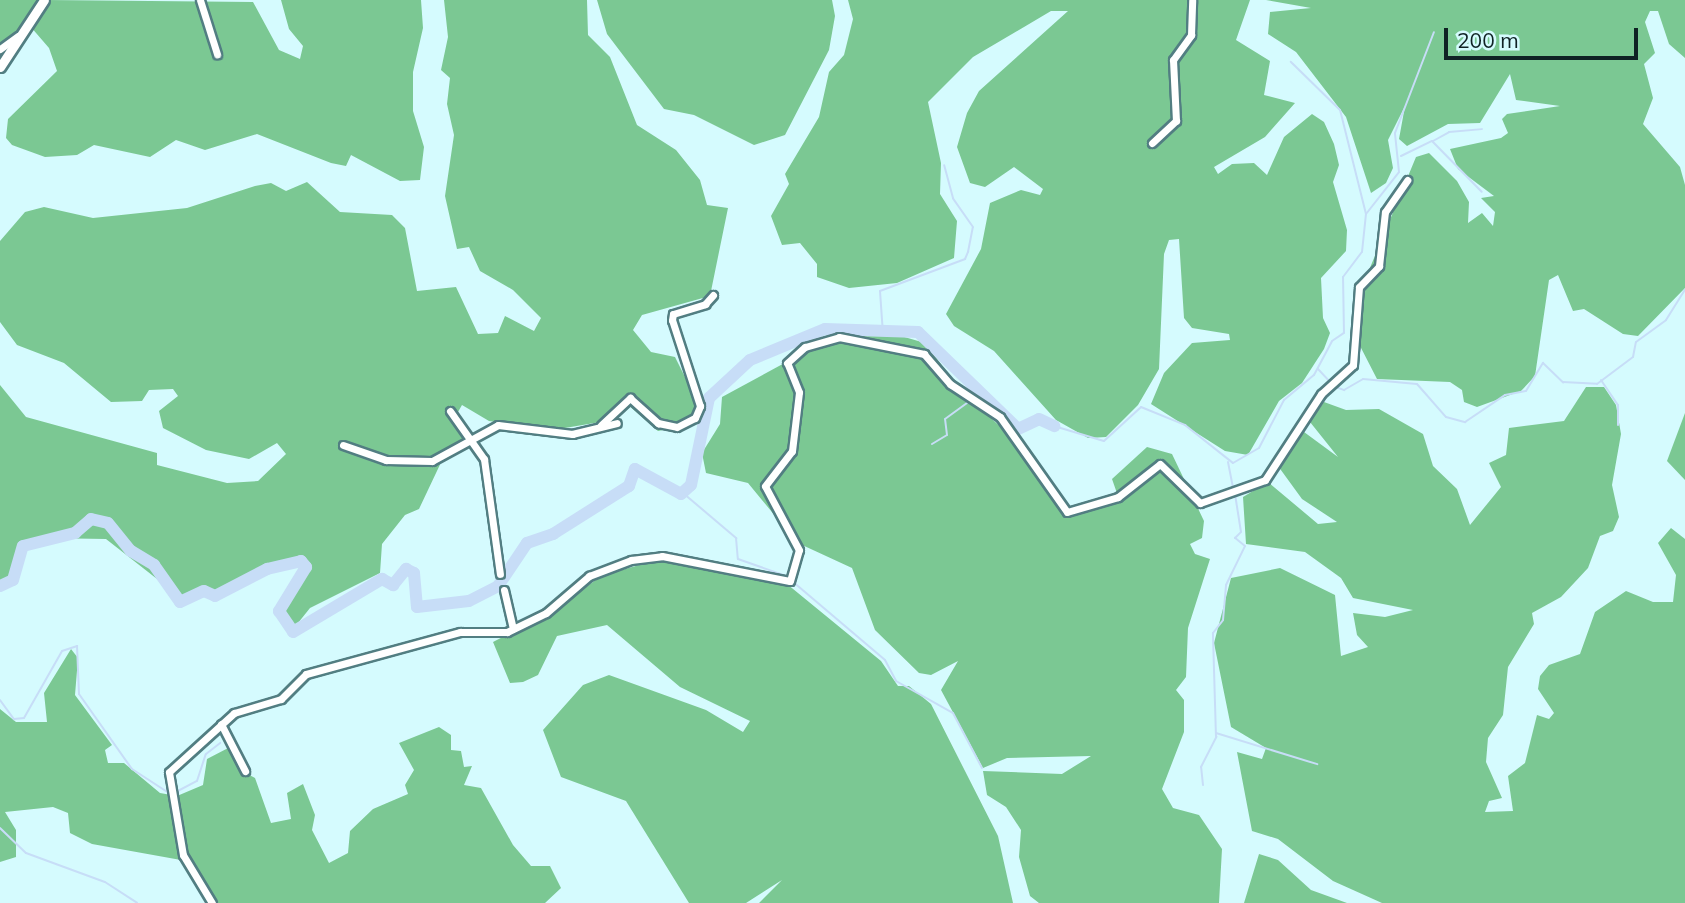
<!DOCTYPE html>
<html>
<head>
<meta charset="utf-8">
<style>
	body { margin:0 }
	#map { position:relative; width:1685px; height:903px; overflow:hidden; background:#d5fbfe; font-family:Mulish,sans-serif }
	div>[style] { position:absolute }
	.forest>* { inset:0; background:#7bc893 }
	.stream>* { height:2px; margin:-1px; padding:0 1px; transform-origin:1px; border-radius:1px; background:#c7ddf7 }
	.river>* { height:12px; margin:-6px; padding:0 6px; transform-origin:6px; border-radius:6px; background:#c7ddf7 }
	.roads { filter:drop-shadow(2px 0 #527e82) drop-shadow(-2px 0 #527e82) drop-shadow(0 2px #527e82) drop-shadow(0 -2px #527e82) }
	.minor>* { height:7px; margin:-3.5px; padding:0 3.5px; transform-origin:3.5px; border-radius:3.5px; background:#fff }
	.tertiary>* { height:9px; margin:-4.5px; padding:0 4.5px; transform-origin:4.5px; border-radius:4.5px; background:#fff }
	span { translate:-50% -50%; white-space:nowrap; text-align:center; line-height:1.15; -webkit-text-stroke:7px #d5fbfe; paint-order:stroke }
	.scale { position:absolute; left:1444px; top:28px; width:194px; height:32px; box-sizing:border-box; border:4px solid #102224; border-top:0; padding-left:9px; font-size:21px; line-height:24px; white-space:nowrap; color:#102224; -webkit-text-stroke:5px #d5fbfe; paint-order:stroke }
</style>
</head>
<body>
<div id="map">
	<div class="forest">
		<div style="clip-path:polygon(0 0,40px 0,0 64px)"></div>
		<div style="clip-path:polygon(47px 0,253px 2px,279px 50px,300px 59px,303px 46px,289px 29px,281px 0,421px 0,423px 28px,413px 72px,413px 111px,424px 147px,420px 180px,400px 181px,351px 155px,346px 166px,331px 163px,257px 134px,205px 150px,176px 140px,150px 157px,94px 145px,77px 155px,45px 157px,12px 145px,6px 138px,8px 119px,57px 71px,49px 48px,30px 26px)"></div>
		<div style="clip-path:polygon(444px 0,587px 0,588px 35px,610px 57px,637px 125px,676px 150px,700px 180px,707px 205px,728px 208px,710px 296px,642px 315px,633px 330px,651px 352px,675px 357px,697px 401px,696px 414px,684px 426px,658px 431px,627px 404px,618px 419px,553px 430px,489px 421px,462px 405px,454px 419px,465px 439px,445px 454px,419px 509px,405px 515px,382px 544px,380px 573px,310px 608px,294px 628px,281px 611px,309px 565px,300px 559px,262px 568px,223px 591px,180px 597px,106px 539px,42px 538px,20px 545px,11px 578px,0 584px,0 385px,26px 417px,157px 453px,157px 465px,227px 483px,258px 481px,286px 454px,277px 443px,249px 459px,206px 450px,163px 428px,159px 411px,178px 396px,173px 389px,149px 390px,142px 401px,111px 402px,64px 363px,17px 345px,0 322px,0 241px,25px 212px,44px 207px,93px 218px,187px 208px,255px 186px,271px 183px,286px 191px,307px 182px,340px 212px,392px 215px,405px 228px,417px 291px,456px 287px,478px 334px,498px 333px,505px 316px,534px 331px,541px 318px,513px 290px,480px 271px,469px 247px,457px 249px,445px 196px,454px 135px,447px 104px,450px 78px,441px 70px,448px 37px)"></div>
		<div style="clip-path:polygon(597px 0,832px 0,835px 16px,829px 50px,785px 135px,754px 145px,694px 115px,664px 109px,607px 34px)"></div>
		<div style="clip-path:polygon(848px 0,1250px 0,1236px 40px,1270px 61px,1264px 95px,1295px 103px,1265px 137px,1214px 167px,1218px 174px,1232px 164px,1254px 163px,1267px 175px,1284px 137px,1312px 114px,1324px 122px,1334px 144px,1339px 165px,1333px 182px,1347px 230px,1346px 251px,1321px 278px,1323px 318px,1330px 333px,1324px 349px,1302px 383px,1279px 401px,1248px 455px,1225px 451px,1151px 404px,1164px 373px,1192px 343px,1230px 340px,1229px 334px,1192px 328px,1184px 318px,1179px 239px,1169px 240px,1164px 254px,1159px 369px,1138px 405px,1106px 437px,1088px 438px,1056px 420px,994px 351px,954px 326px,946px 314px,981px 249px,990px 203px,1021px 190px,1040px 195px,1043px 189px,1014px 167px,985px 187px,970px 183px,957px 147px,967px 113px,979px 91px,1068px 11px,1051px 11px,973px 57px,928px 102px,941px 163px,940px 194px,957px 221px,954px 258px,897px 283px,849px 288px,817px 277px,817px 264px,800px 243px,782px 245px,771px 216px,789px 184px,785px 174px,819px 117px,829px 72px,844px 55px,853px 19px)"></div>
		<div style="clip-path:polygon(1266px 0,1685px 0,1685px 58px,1669px 44px,1658px 11px,1650px 11px,1645px 22px,1655px 53px,1644px 64px,1653px 98px,1643px 124px,1680px 167px,1685px 185px,1685px 288px,1638px 336px,1623px 334px,1584px 309px,1573px 311px,1558px 275px,1549px 280px,1535px 376px,1521px 391px,1477px 407px,1464px 402px,1462px 390px,1450px 382px,1377px 379px,1359px 344px,1362px 287px,1416px 157px,1429px 153px,1457px 181px,1469px 202px,1468px 223px,1482px 213px,1493px 226px,1495px 212px,1481px 198px,1494px 196px,1458px 169px,1450px 149px,1501px 138px,1508px 133px,1502px 119px,1507px 114px,1560px 106px,1516px 100px,1510px 74px,1480px 123px,1448px 124px,1407px 146px,1399px 139px,1405px 106px,1388px 140px,1393px 168px,1386px 183px,1371px 193px,1346px 117px,1296px 52px,1268px 34px,1270px 12px,1311px 8px)"></div>
		<div style="clip-path:polygon(836px 335px,901px 336px,925px 343px,962px 392px,1014px 439px,1067px 514px,1119px 499px,1112px 479px,1147px 447px,1172px 454px,1204px 521px,1202px 538px,1190px 544px,1195px 554px,1210px 559px,1188px 628px,1186px 677px,1176px 690px,1184px 700px,1184px 732px,1162px 789px,1173px 808px,1199px 815px,1222px 849px,1219px 903px,1039px 903px,1030px 896px,1019px 857px,1021px 830px,1006px 807px,987px 795px,983px 771px,1062px 774px,1091px 756px,1007px 758px,983px 768px,941px 690px,958px 661px,931px 675px,919px 673px,875px 630px,852px 568px,800px 544px,790px 522px,776px 517px,748px 483px,706px 473px,702px 453px,720px 424px,722px 397px)"></div>
		<div style="clip-path:polygon(1586px 387px,1604px 387px,1616px 405px,1621px 434px,1612px 485px,1619px 517px,1613px 531px,1600px 536px,1588px 568px,1561px 597px,1532px 613px,1534px 624px,1508px 667px,1503px 715px,1488px 738px,1486px 762px,1502px 798px,1489px 801px,1485px 812px,1513px 811px,1508px 776px,1525px 763px,1537px 715px,1549px 719px,1554px 713px,1538px 689px,1540px 676px,1549px 665px,1580px 654px,1595px 612px,1626px 591px,1653px 602px,1673px 602px,1676px 575px,1658px 543px,1671px 528px,1685px 539px,1685px 903px,1382px 903px,1333px 881px,1278px 839px,1252px 831px,1237px 752px,1262px 759px,1266px 748px,1231px 727px,1214px 643px,1231px 578px,1280px 568px,1335px 595px,1341px 656px,1368px 647px,1357px 635px,1353px 613px,1385px 617px,1413px 610px,1353px 598px,1341px 578px,1305px 552px,1246px 544px,1243px 497px,1268px 482px,1318px 524px,1337px 522px,1302px 499px,1278px 466px,1304px 432px,1338px 457px,1310px 422px,1324px 402px,1346px 410px,1379px 409px,1423px 434px,1433px 466px,1457px 489px,1470px 525px,1501px 487px,1489px 463px,1506px 455px,1509px 428px,1564px 421px)"></div>
		<div style="clip-path:polygon(1685px 413px,1685px 480px,1667px 461px)"></div>
		<div style="clip-path:polygon(660px 559px,787px 584px,881px 661px,898px 686px,909px 686px,931px 704px,998px 836px,1013px 903px,759px 903px,782px 880px,746px 903px,689px 903px,626px 801px,561px 777px,543px 730px,583px 685px,609px 675px,706px 710px,743px 732px,750px 721px,680px 687px,607px 625px,557px 636px,538px 675px,523px 682px,510px 683px,493px 642px,554px 611px,601px 576px)"></div>
		<div style="clip-path:polygon(71px 649px,78px 658px,75px 695px,112px 745px,105px 750px,108px 763px,124px 763px,160px 793px,177px 796px,203px 785px,207px 759px,232px 746px,242px 771px,255px 778px,271px 823px,291px 819px,287px 793px,303px 784px,315px 815px,312px 830px,329px 863px,348px 853px,350px 831px,373px 809px,408px 794px,405px 785px,414px 770px,399px 743px,439px 727px,451px 735px,451px 750px,461px 751px,464px 767px,472px 766px,464px 785px,481px 788px,513px 845px,531px 866px,550px 866px,561px 888px,545px 903px,217px 903px,192px 862px,92px 844px,70px 833px,68px 813px,53px 807px,5px 812px,16px 830px,16px 857px,0 862px,0 709px,16px 722px,47px 722px,44px 693px)"></div>
		<div style="clip-path:polygon(1259px 854px,1278px 860px,1311px 890px,1347px 903px,1244px 903px)"></div>
	</div>
	<div class="stream">
		<div style="left:1433px;top:141px;width:18px;rotate:-29deg"></div>
		<div style="left:1449px;top:132px;width:33px;rotate:-5deg"></div>
		<div style="left:1401px;top:156px;width:34px;rotate:-26deg"></div>
		<div style="left:1432px;top:141px;width:71px;rotate:45.6deg"></div>
		<div style="left:1366px;top:214px;width:53px;rotate:-51.8deg"></div>
		<div style="left:1399px;top:172px;width:39px;rotate:-96deg"></div>
		<div style="left:1395px;top:133px;width:108px;rotate:-68.9deg"></div>
		<div style="left:883px;top:334px;width:43px;rotate:-94deg"></div>
		<div style="left:880px;top:291px;width:91px;rotate:-20.6deg"></div>
		<div style="left:965px;top:259px;width:8px;rotate:-67deg"></div>
		<div style="left:968px;top:252px;width:25px;rotate:-79deg"></div>
		<div style="left:973px;top:227px;width:35px;rotate:-125deg"></div>
		<div style="left:953px;top:198px;width:34px;rotate:-105deg"></div>
		<div style="left:1318px;top:369px;width:18px;rotate:47deg"></div>
		<div style="left:1601px;top:380px;width:30px;rotate:56deg"></div>
		<div style="left:1618px;top:405px;width:20px;rotate:90deg"></div>
		<div style="left:1333px;top:386px;width:12px;rotate:20deg"></div>
		<div style="left:1344px;top:390px;width:22px;rotate:-30deg"></div>
		<div style="left:1363px;top:379px;width:54px;rotate:5.3deg"></div>
		<div style="left:1417px;top:384px;width:44px;rotate:48.7deg"></div>
		<div style="left:1446px;top:417px;width:20px;rotate:15deg"></div>
		<div style="left:1465px;top:422px;width:48px;rotate:-34deg"></div>
		<div style="left:1505px;top:395px;width:21px;rotate:-11deg"></div>
		<div style="left:1526px;top:391px;width:33px;rotate:-59deg"></div>
		<div style="left:1543px;top:363px;width:28px;rotate:44deg"></div>
		<div style="left:1563px;top:382px;width:34px;rotate:3deg"></div>
		<div style="left:1597px;top:384px;width:45px;rotate:-36.9deg"></div>
		<div style="left:1633px;top:357px;width:15px;rotate:-79deg"></div>
		<div style="left:1636px;top:342px;width:37px;rotate:-36deg"></div>
		<div style="left:1666px;top:320px;width:36px;rotate:-58deg"></div>
		<div style="left:974px;top:398px;width:6px;rotate:-39deg"></div>
		<div style="left:1054px;top:426px;width:52px;rotate:16.7deg"></div>
		<div style="left:1104px;top:441px;width:50px;rotate:-42.6deg"></div>
		<div style="left:1141px;top:407px;width:48px;rotate:22.2deg"></div>
		<div style="left:1185px;top:425px;width:61px;rotate:38.4deg"></div>
		<div style="left:1233px;top:463px;width:30px;rotate:-30deg"></div>
		<div style="left:1259px;top:448px;width:54px;rotate:-62.5deg"></div>
		<div style="left:1284px;top:400px;width:39px;rotate:-40deg"></div>
		<div style="left:1314px;top:375px;width:38px;rotate:-62deg"></div>
		<div style="left:1332px;top:341px;width:14px;rotate:-34deg"></div>
		<div style="left:1344px;top:333px;width:56px;rotate:-91deg"></div>
		<div style="left:1343px;top:277px;width:31px;rotate:-53deg"></div>
		<div style="left:1362px;top:252px;width:38px;rotate:-84deg"></div>
		<div style="left:1366px;top:214px;width:107px;rotate:-104deg"></div>
		<div style="left:1340px;top:110px;width:69px;rotate:-135.6deg"></div>
		<div style="left:932px;top:444px;width:17px;rotate:-31deg"></div>
		<div style="left:947px;top:435px;width:16px;rotate:-97deg"></div>
		<div style="left:945px;top:419px;width:31px;rotate:-36deg"></div>
		<div style="left:1228px;top:462px;width:26px;rotate:79deg"></div>
		<div style="left:683px;top:493px;width:70px;rotate:40.3deg"></div>
		<div style="left:736px;top:538px;width:21px;rotate:85deg"></div>
		<div style="left:738px;top:559px;width:54px;rotate:19.4deg"></div>
		<div style="left:792px;top:581px;width:122px;rotate:40.3deg"></div>
		<div style="left:885px;top:660px;width:24px;rotate:62deg"></div>
		<div style="left:896px;top:681px;width:65px;rotate:29.3deg"></div>
		<div style="left:953px;top:713px;width:62px;rotate:62.2deg"></div>
		<div style="left:0;top:700px;width:24px;rotate:54deg"></div>
		<div style="left:14px;top:719px;width:10px;rotate:-6deg"></div>
		<div style="left:24px;top:718px;width:77px;rotate:-60.4deg"></div>
		<div style="left:62px;top:651px;width:16px;rotate:-18deg"></div>
		<div style="left:77px;top:646px;width:48px;rotate:87.6deg"></div>
		<div style="left:79px;top:694px;width:92px;rotate:54.8deg"></div>
		<div style="left:132px;top:769px;width:44px;rotate:33deg"></div>
		<div style="left:1216px;top:733px;width:106px;rotate:17.1deg"></div>
		<div style="left:1203px;top:785px;width:18px;rotate:-96deg"></div>
		<div style="left:1201px;top:767px;width:34px;rotate:-63deg"></div>
		<div style="left:1216px;top:737px;width:104px;rotate:-91.7deg"></div>
		<div style="left:1213px;top:633px;width:16px;rotate:-52deg"></div>
		<div style="left:1223px;top:620px;width:35px;rotate:-85deg"></div>
		<div style="left:1226px;top:585px;width:43px;rotate:-64deg"></div>
		<div style="left:1245px;top:546px;width:13px;rotate:-141deg"></div>
		<div style="left:1235px;top:538px;width:8px;rotate:-45deg"></div>
		<div style="left:1241px;top:532px;width:39px;rotate:-99deg"></div>
		<div style="left:174px;top:793px;width:26px;rotate:-28deg"></div>
		<div style="left:197px;top:781px;width:28px;rotate:-72deg"></div>
		<div style="left:206px;top:754px;width:18px;rotate:-38deg"></div>
		<div style="left:0;top:828px;width:36px;rotate:44deg"></div>
		<div style="left:26px;top:853px;width:84px;rotate:20.2deg"></div>
		<div style="left:105px;top:882px;width:38px;rotate:33deg"></div>
	</div>
	<div class="river">
		<div style="left:0;top:586px;width:14px;rotate:-25deg"></div>
		<div style="left:13px;top:580px;width:35px;rotate:-74deg"></div>
		<div style="left:23px;top:546px;width:54px;rotate:-14deg"></div>
		<div style="left:75px;top:533px;width:21px;rotate:-41deg"></div>
		<div style="left:91px;top:519px;width:17px;rotate:13deg"></div>
		<div style="left:108px;top:523px;width:36px;rotate:51deg"></div>
		<div style="left:131px;top:551px;width:27px;rotate:31deg"></div>
		<div style="left:154px;top:565px;width:45px;rotate:54.9deg"></div>
		<div style="left:180px;top:602px;width:26px;rotate:-25deg"></div>
		<div style="left:204px;top:591px;width:12px;rotate:24deg"></div>
		<div style="left:215px;top:596px;width:59px;rotate:-27.4deg"></div>
		<div style="left:267px;top:569px;width:35px;rotate:-13deg"></div>
		<div style="left:301px;top:561px;width:8px;rotate:50deg"></div>
		<div style="left:306px;top:567px;width:52px;rotate:121.5deg"></div>
		<div style="left:279px;top:611px;width:25px;rotate:56deg"></div>
		<div style="left:293px;top:632px;width:104px;rotate:-30.8deg"></div>
		<div style="left:382px;top:579px;width:13px;rotate:29deg"></div>
		<div style="left:393px;top:585px;width:21px;rotate:-51deg"></div>
		<div style="left:406px;top:569px;width:9px;rotate:27deg"></div>
		<div style="left:414px;top:573px;width:34px;rotate:85deg"></div>
		<div style="left:417px;top:607px;width:52px;rotate:-6.6deg"></div>
		<div style="left:469px;top:601px;width:33px;rotate:-27deg"></div>
		<div style="left:498px;top:586px;width:52px;rotate:-56deg"></div>
		<div style="left:527px;top:543px;width:28px;rotate:-19deg"></div>
		<div style="left:553px;top:534px;width:90px;rotate:-32.3deg"></div>
		<div style="left:629px;top:486px;width:18px;rotate:-71deg"></div>
		<div style="left:635px;top:469px;width:52px;rotate:28.5deg"></div>
		<div style="left:681px;top:494px;width:13px;rotate:-42deg"></div>
		<div style="left:691px;top:485px;width:89px;rotate:-78.3deg"></div>
		<div style="left:709px;top:398px;width:56px;rotate:-42.8deg"></div>
		<div style="left:750px;top:360px;width:81px;rotate:-22.5deg"></div>
		<div style="left:825px;top:329px;width:93px;rotate:1.8deg"></div>
		<div style="left:918px;top:332px;width:139px;rotate:44.1deg"></div>
		<div style="left:1018px;top:429px;width:23px;rotate:-25deg"></div>
		<div style="left:1039px;top:419px;width:17px;rotate:25deg"></div>
	</div>
	<div class="roads">
		<div class="minor">
			<div style="left:200px;top:0;width:57px;rotate:72.5deg"></div>
			<div style="left:0;top:49px;width:22px;rotate:-36deg"></div>
			<div style="left:1152px;top:143px;width:33px;rotate:-43deg"></div>
			<div style="left:1176px;top:121px;width:61px;rotate:-92.8deg"></div>
			<div style="left:1173px;top:60px;width:31px;rotate:-54deg"></div>
			<div style="left:1191px;top:35px;width:35px;rotate:-88deg"></div>
			<div style="left:450px;top:411px;width:59px;rotate:54.7deg"></div>
			<div style="left:484px;top:459px;width:116px;rotate:82.1deg"></div>
			<div style="left:601px;top:425px;width:40px;rotate:-43deg"></div>
			<div style="left:630px;top:398px;width:38px;rotate:42deg"></div>
			<div style="left:658px;top:423px;width:19px;rotate:12deg"></div>
			<div style="left:677px;top:427px;width:20px;rotate:-27deg"></div>
			<div style="left:695px;top:418px;width:13px;rotate:-67deg"></div>
			<div style="left:700px;top:406px;width:90px;rotate:-108deg"></div>
			<div style="left:672px;top:320px;width:6px;rotate:-81deg"></div>
			<div style="left:673px;top:314px;width:34px;rotate:-17deg"></div>
			<div style="left:705px;top:304px;width:12px;rotate:-48deg"></div>
			<div style="left:343px;top:445px;width:46px;rotate:19.2deg"></div>
			<div style="left:386px;top:460px;width:46px;rotate:1.2deg"></div>
			<div style="left:432px;top:461px;width:75px;rotate:-28.6deg"></div>
			<div style="left:498px;top:425px;width:75px;rotate:6.9deg"></div>
			<div style="left:572px;top:434px;width:46px;rotate:-13.7deg"></div>
			<div style="left:504px;top:590px;width:37px;rotate:77deg"></div>
			<div style="left:221px;top:724px;width:53px;rotate:62.9deg"></div>
			<div style="left:212px;top:903px;width:56px;rotate:-121.1deg"></div>
			<div style="left:183px;top:855px;width:84px;rotate:-99.6deg"></div>
			<div style="left:169px;top:772px;width:88px;rotate:-42.2deg"></div>
			<div style="left:234px;top:713px;width:49px;rotate:-16.6deg"></div>
			<div style="left:281px;top:699px;width:35px;rotate:-45deg"></div>
			<div style="left:306px;top:674px;width:160px;rotate:-15.3deg"></div>
			<div style="left:460px;top:632px;width:47px"></div>
			<div style="left:507px;top:632px;width:43px;rotate:-26deg"></div>
			<div style="left:546px;top:613px;width:57px;rotate:-40.7deg"></div>
			<div style="left:589px;top:576px;width:45px;rotate:-20.9deg"></div>
			<div style="left:631px;top:560px;width:31px;rotate:-7deg"></div>
			<div style="left:662px;top:556px;width:130px;rotate:11.1deg"></div>
			<div style="left:790px;top:581px;width:32px;rotate:-74deg"></div>
			<div style="left:799px;top:550px;width:72px;rotate:-118deg"></div>
			<div style="left:765px;top:486px;width:44px;rotate:-52.4deg"></div>
			<div style="left:792px;top:451px;width:59px;rotate:-83.2deg"></div>
			<div style="left:799px;top:392px;width:31px;rotate:-112deg"></div>
			<div style="left:787px;top:363px;width:24px;rotate:-42deg"></div>
			<div style="left:805px;top:347px;width:35px;rotate:-16deg"></div>
			<div style="left:839px;top:337px;width:87px;rotate:11.3deg"></div>
			<div style="left:924px;top:354px;width:40px;rotate:49deg"></div>
			<div style="left:950px;top:384px;width:60px;rotate:33.4deg"></div>
			<div style="left:1000px;top:417px;width:116px;rotate:54.8deg"></div>
			<div style="left:1067px;top:512px;width:53px;rotate:-16.4deg"></div>
			<div style="left:1118px;top:497px;width:53px;rotate:-38.2deg"></div>
			<div style="left:1160px;top:464px;width:56px;rotate:44.3deg"></div>
			<div style="left:1200px;top:503px;width:69px;rotate:-19.5deg"></div>
			<div style="left:1265px;top:480px;width:103px;rotate:-56.9deg"></div>
			<div style="left:1321px;top:394px;width:43px;rotate:-42.2deg"></div>
			<div style="left:1353px;top:365px;width:78px;rotate:-85.6deg"></div>
			<div style="left:1359px;top:287px;width:29px;rotate:-46deg"></div>
			<div style="left:1379px;top:266px;width:54px;rotate:-83.7deg"></div>
			<div style="left:1385px;top:212px;width:39px;rotate:-55deg"></div>
		</div>
		<div class="tertiary">
			<div style="left:0;top:67px;width:80px;rotate:-56.7deg"></div>
		</div>
	</div>
	<div class="scale">200 m</div>
</div>
</body>
</html>
